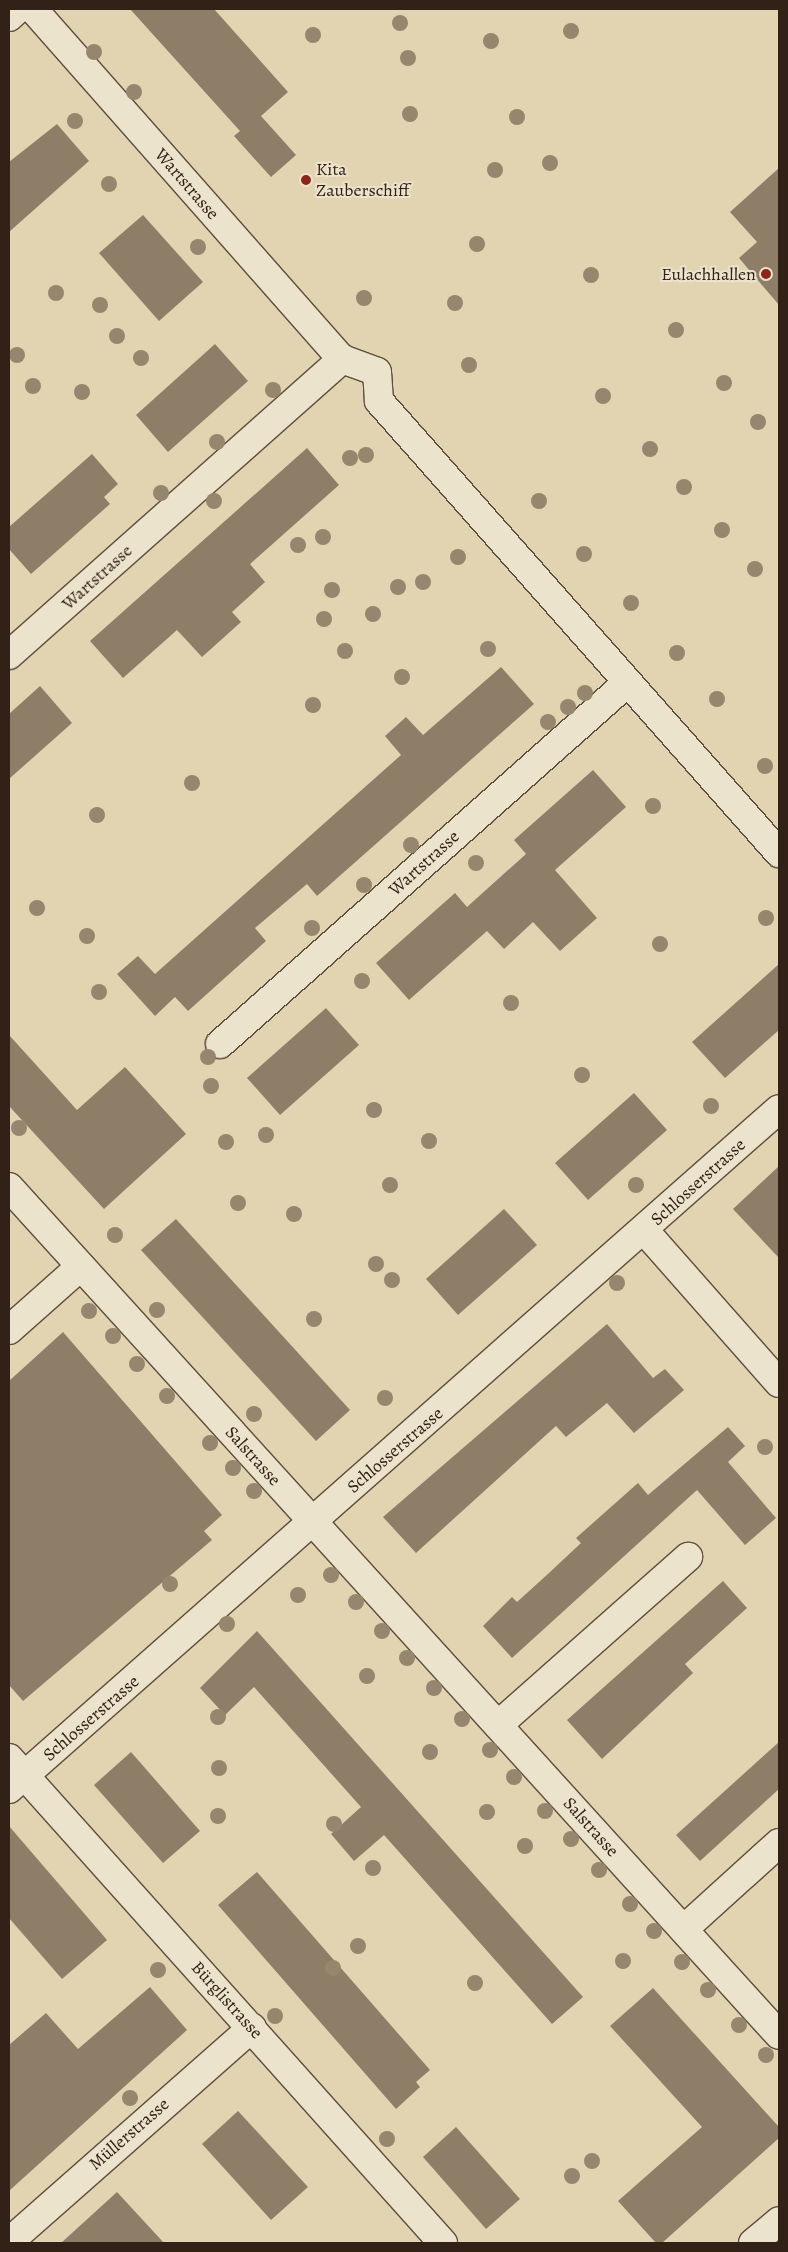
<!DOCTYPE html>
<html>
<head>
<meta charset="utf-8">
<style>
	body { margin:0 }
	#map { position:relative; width:788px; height:2252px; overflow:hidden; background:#e2d4b1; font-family:Alegreya,serif }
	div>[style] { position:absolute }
	.building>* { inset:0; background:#8e7e67 }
	.roads { filter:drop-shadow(1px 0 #5e4e3d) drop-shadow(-1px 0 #5e4e3d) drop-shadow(0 1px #5e4e3d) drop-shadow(0 -1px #5e4e3d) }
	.minor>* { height:28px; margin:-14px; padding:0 14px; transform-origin:14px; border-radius:14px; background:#ece3cc }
	.trees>* { width:16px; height:16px; margin:-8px; border-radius:50%; background:#95866d }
	.dots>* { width:14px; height:14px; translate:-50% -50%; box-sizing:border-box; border:2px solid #ece3cc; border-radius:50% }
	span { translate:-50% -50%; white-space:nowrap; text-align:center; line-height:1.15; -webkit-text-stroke:4px #ece3cc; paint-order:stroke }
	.poi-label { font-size:18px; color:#322116 }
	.left { translate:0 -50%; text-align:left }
	.right { translate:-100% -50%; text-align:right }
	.street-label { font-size:18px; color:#322116 }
	.frame { position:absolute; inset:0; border:10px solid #322116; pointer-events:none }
</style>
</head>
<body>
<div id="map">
	<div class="building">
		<div style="clip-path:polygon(130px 9px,214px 9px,288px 92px,261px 116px,296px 155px,271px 177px,234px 136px,240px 131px)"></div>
		<div style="clip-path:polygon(57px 124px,89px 161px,9px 232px,9px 162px)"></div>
		<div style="clip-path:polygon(779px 168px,779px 305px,739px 258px,757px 242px,730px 212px)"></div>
		<div style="clip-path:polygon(143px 215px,203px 282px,159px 321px,99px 253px)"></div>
		<div style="clip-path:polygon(215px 344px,248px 381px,168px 452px,136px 415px)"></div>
		<div style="clip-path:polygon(307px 448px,339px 485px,250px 564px,265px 582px,232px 612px,241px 622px,202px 657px,177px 630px,123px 678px,90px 641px)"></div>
		<div style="clip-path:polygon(92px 454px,118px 484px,104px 497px,110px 504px,31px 574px,9px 549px,9px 527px)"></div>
		<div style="clip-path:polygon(501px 667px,534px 704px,317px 896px,307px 884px,255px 928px,266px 941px,188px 1011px,175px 997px,155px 1016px,117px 974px,138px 956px,155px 974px,401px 755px,385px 736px,406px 717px,423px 735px)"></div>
		<div style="clip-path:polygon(40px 686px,72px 723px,9px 779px,9px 714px)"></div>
		<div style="clip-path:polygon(593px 770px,626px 807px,555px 870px,597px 918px,560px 951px,533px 922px,504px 949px,487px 931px,409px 1000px,376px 963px,455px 893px,467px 907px,526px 854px,514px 840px)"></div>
		<div style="clip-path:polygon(779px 964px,779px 1030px,725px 1078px,692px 1042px)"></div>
		<div style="clip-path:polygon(326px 1008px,359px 1045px,280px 1115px,247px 1078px)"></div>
		<div style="clip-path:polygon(9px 1035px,77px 1110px,125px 1067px,186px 1134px,104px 1209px,9px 1106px)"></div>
		<div style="clip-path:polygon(634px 1093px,667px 1130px,588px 1200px,555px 1163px)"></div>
		<div style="clip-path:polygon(779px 1166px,779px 1258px,733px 1209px)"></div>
		<div style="clip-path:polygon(504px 1209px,537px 1245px,458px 1315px,426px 1279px)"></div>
		<div style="clip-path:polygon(176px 1219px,350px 1410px,316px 1441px,141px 1250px)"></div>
		<div style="clip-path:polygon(607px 1324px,653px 1378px,665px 1369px,684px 1390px,634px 1433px,607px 1403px,566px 1437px,556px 1426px,416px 1553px,383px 1517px)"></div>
		<div style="clip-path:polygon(63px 1332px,222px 1515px,204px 1531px,212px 1540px,23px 1701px,9px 1685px,9px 1381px)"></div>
		<div style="clip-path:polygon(728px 1427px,745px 1446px,728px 1462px,776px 1518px,745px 1545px,697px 1490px,512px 1658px,483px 1626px,512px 1597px,517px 1602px,549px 1573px,581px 1543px,576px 1538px,638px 1483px,648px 1495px)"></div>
		<div style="clip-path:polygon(723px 1581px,747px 1608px,685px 1664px,693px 1673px,602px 1759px,567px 1720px)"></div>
		<div style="clip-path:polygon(257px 1631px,583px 1997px,552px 2024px,384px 1835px,354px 1861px,331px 1834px,361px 1807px,254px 1687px,225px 1715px,200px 1688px)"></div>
		<div style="clip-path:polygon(779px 1742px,779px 1789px,700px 1861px,676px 1835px)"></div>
		<div style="clip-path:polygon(131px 1752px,200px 1831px,163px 1863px,94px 1785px)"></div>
		<div style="clip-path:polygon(9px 1826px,107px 1940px,62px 1979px,9px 1918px)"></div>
		<div style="clip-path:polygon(257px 1872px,430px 2070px,416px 2082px,420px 2087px,396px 2109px,218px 1905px)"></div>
		<div style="clip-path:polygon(150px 1987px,187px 2030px,9px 2191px,9px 2045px,46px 2013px,78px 2049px)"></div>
		<div style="clip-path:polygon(653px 1988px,779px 2127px,779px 2138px,662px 2243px,656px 2243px,618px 2201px,702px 2127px,610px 2026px)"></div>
		<div style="clip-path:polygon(238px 2111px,308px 2187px,271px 2220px,202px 2144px)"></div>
		<div style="clip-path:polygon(456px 2127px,520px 2199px,486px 2229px,423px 2157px)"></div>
		<div style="clip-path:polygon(117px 2192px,164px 2243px,61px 2243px)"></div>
	</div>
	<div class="roads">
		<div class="minor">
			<div style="left:33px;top:9px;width:467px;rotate:48.6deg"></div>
			<div style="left:342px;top:359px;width:37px;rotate:20deg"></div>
			<div style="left:377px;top:372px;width:29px;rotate:86deg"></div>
			<div style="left:379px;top:401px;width:604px;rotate:48.49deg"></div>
			<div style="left:9px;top:17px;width:12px;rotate:-42deg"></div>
			<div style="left:9px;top:655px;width:446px;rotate:-41.6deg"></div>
			<div style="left:220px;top:1044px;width:545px;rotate:-41.58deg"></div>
			<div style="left:9px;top:1187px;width:1145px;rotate:47.76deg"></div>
			<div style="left:644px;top:1230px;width:204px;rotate:48.6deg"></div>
			<div style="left:9px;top:1330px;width:96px;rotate:-41.6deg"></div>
			<div style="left:498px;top:1725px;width:254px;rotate:-41.5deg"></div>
			<div style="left:9px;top:1758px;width:651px;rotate:48.18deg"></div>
			<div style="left:9px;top:1789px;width:1027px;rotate:-41.45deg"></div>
			<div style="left:684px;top:1929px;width:128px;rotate:-42.2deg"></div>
			<div style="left:9px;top:2242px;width:324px;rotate:-41.4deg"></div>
			<div style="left:753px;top:2243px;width:34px;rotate:-40deg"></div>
		</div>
	</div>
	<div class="trees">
		<div style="left:400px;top:23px"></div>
		<div style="left:571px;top:31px"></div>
		<div style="left:313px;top:35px"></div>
		<div style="left:491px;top:41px"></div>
		<div style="left:94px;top:52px"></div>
		<div style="left:408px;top:58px"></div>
		<div style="left:134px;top:92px"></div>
		<div style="left:410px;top:114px"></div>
		<div style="left:517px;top:117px"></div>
		<div style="left:75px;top:121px"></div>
		<div style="left:550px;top:163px"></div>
		<div style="left:495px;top:170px"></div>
		<div style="left:109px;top:184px"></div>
		<div style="left:477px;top:244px"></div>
		<div style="left:198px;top:247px"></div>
		<div style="left:591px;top:275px"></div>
		<div style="left:56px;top:293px"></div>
		<div style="left:364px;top:298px"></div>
		<div style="left:455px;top:303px"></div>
		<div style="left:100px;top:305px"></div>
		<div style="left:676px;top:330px"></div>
		<div style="left:117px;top:336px"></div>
		<div style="left:17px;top:355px"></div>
		<div style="left:141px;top:358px"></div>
		<div style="left:469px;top:365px"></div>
		<div style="left:724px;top:383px"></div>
		<div style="left:33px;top:386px"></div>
		<div style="left:273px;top:390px"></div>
		<div style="left:82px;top:392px"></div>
		<div style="left:603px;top:396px"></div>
		<div style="left:758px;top:422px"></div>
		<div style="left:217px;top:442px"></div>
		<div style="left:650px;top:449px"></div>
		<div style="left:366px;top:455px"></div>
		<div style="left:350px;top:458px"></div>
		<div style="left:684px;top:487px"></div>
		<div style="left:161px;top:493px"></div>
		<div style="left:214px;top:501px"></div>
		<div style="left:539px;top:501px"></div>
		<div style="left:722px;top:530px"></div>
		<div style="left:323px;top:537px"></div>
		<div style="left:298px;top:545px"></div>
		<div style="left:584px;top:554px"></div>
		<div style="left:458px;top:557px"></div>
		<div style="left:755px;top:569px"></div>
		<div style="left:423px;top:582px"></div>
		<div style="left:398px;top:587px"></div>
		<div style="left:332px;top:590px"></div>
		<div style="left:631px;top:603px"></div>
		<div style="left:373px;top:614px"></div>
		<div style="left:324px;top:619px"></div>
		<div style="left:488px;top:649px"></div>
		<div style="left:345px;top:651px"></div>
		<div style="left:677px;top:653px"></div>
		<div style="left:402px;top:677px"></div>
		<div style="left:585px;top:693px"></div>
		<div style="left:717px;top:699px"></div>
		<div style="left:313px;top:705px"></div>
		<div style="left:568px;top:707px"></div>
		<div style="left:548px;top:722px"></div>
		<div style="left:765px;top:766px"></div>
		<div style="left:192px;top:783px"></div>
		<div style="left:653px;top:806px"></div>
		<div style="left:97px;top:815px"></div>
		<div style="left:411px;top:845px"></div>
		<div style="left:476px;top:863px"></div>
		<div style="left:364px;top:885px"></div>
		<div style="left:37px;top:908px"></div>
		<div style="left:766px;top:918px"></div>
		<div style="left:312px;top:928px"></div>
		<div style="left:87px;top:936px"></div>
		<div style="left:660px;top:944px"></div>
		<div style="left:362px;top:981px"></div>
		<div style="left:99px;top:992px"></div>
		<div style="left:511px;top:1003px"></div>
		<div style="left:208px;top:1057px"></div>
		<div style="left:582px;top:1075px"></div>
		<div style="left:211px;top:1086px"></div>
		<div style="left:711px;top:1106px"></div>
		<div style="left:374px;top:1110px"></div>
		<div style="left:19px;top:1128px"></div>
		<div style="left:266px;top:1135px"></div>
		<div style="left:429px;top:1141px"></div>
		<div style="left:226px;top:1142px"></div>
		<div style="left:390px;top:1185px"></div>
		<div style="left:636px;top:1185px"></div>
		<div style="left:238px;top:1203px"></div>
		<div style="left:294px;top:1214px"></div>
		<div style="left:115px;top:1235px"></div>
		<div style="left:376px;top:1264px"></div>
		<div style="left:392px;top:1280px"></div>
		<div style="left:617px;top:1283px"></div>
		<div style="left:157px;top:1310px"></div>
		<div style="left:89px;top:1311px"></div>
		<div style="left:314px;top:1319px"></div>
		<div style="left:113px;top:1336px"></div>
		<div style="left:137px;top:1364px"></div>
		<div style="left:167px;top:1396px"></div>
		<div style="left:385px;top:1398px"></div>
		<div style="left:254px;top:1414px"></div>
		<div style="left:210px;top:1443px"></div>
		<div style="left:765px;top:1447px"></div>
		<div style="left:233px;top:1468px"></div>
		<div style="left:254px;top:1491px"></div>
		<div style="left:331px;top:1575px"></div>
		<div style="left:170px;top:1584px"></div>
		<div style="left:298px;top:1595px"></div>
		<div style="left:356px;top:1602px"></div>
		<div style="left:227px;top:1624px"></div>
		<div style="left:382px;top:1631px"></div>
		<div style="left:407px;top:1658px"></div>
		<div style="left:367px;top:1676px"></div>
		<div style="left:434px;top:1688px"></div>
		<div style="left:218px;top:1717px"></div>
		<div style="left:462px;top:1719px"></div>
		<div style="left:490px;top:1750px"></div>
		<div style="left:430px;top:1752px"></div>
		<div style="left:219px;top:1768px"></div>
		<div style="left:514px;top:1777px"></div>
		<div style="left:545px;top:1811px"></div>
		<div style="left:487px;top:1812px"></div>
		<div style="left:218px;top:1816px"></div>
		<div style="left:334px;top:1824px"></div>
		<div style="left:571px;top:1839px"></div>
		<div style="left:525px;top:1846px"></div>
		<div style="left:373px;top:1868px"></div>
		<div style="left:599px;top:1870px"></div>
		<div style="left:630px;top:1904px"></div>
		<div style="left:654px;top:1931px"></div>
		<div style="left:358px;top:1946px"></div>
		<div style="left:623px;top:1961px"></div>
		<div style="left:682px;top:1962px"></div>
		<div style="left:333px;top:1968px"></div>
		<div style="left:158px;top:1970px"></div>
		<div style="left:475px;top:1983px"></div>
		<div style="left:708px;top:1990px"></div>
		<div style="left:275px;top:2016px"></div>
		<div style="left:739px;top:2025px"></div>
		<div style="left:766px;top:2055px"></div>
		<div style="left:130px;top:2098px"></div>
		<div style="left:387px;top:2139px"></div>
		<div style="left:592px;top:2161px"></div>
		<div style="left:572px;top:2176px"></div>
	</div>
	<div class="dots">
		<div style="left:306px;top:180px;background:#8f2418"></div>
		<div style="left:766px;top:274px;background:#8f2418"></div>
	</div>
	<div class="poi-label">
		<span class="left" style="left:316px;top:180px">Kita<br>Zauberschiff</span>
		<span class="right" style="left:756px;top:274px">Eulachhallen</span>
	</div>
	<div class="street-label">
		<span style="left:187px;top:184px;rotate:49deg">Wartstrasse</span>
		<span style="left:97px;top:577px;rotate:-42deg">Wartstrasse</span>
		<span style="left:424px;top:863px;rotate:-42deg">Wartstrasse</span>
		<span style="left:698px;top:1182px;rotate:-42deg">Schlosserstrasse</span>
		<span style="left:395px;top:1450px;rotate:-41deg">Schlosserstrasse</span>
		<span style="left:253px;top:1456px;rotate:48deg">Salstrasse</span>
		<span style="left:91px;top:1718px;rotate:-41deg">Schlosserstrasse</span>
		<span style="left:591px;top:1827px;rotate:48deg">Salstrasse</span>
		<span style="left:227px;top:2000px;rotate:48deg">Bürglistrasse</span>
		<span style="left:129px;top:2134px;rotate:-41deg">Müllerstrasse</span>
	</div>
	<div class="frame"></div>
</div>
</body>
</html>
